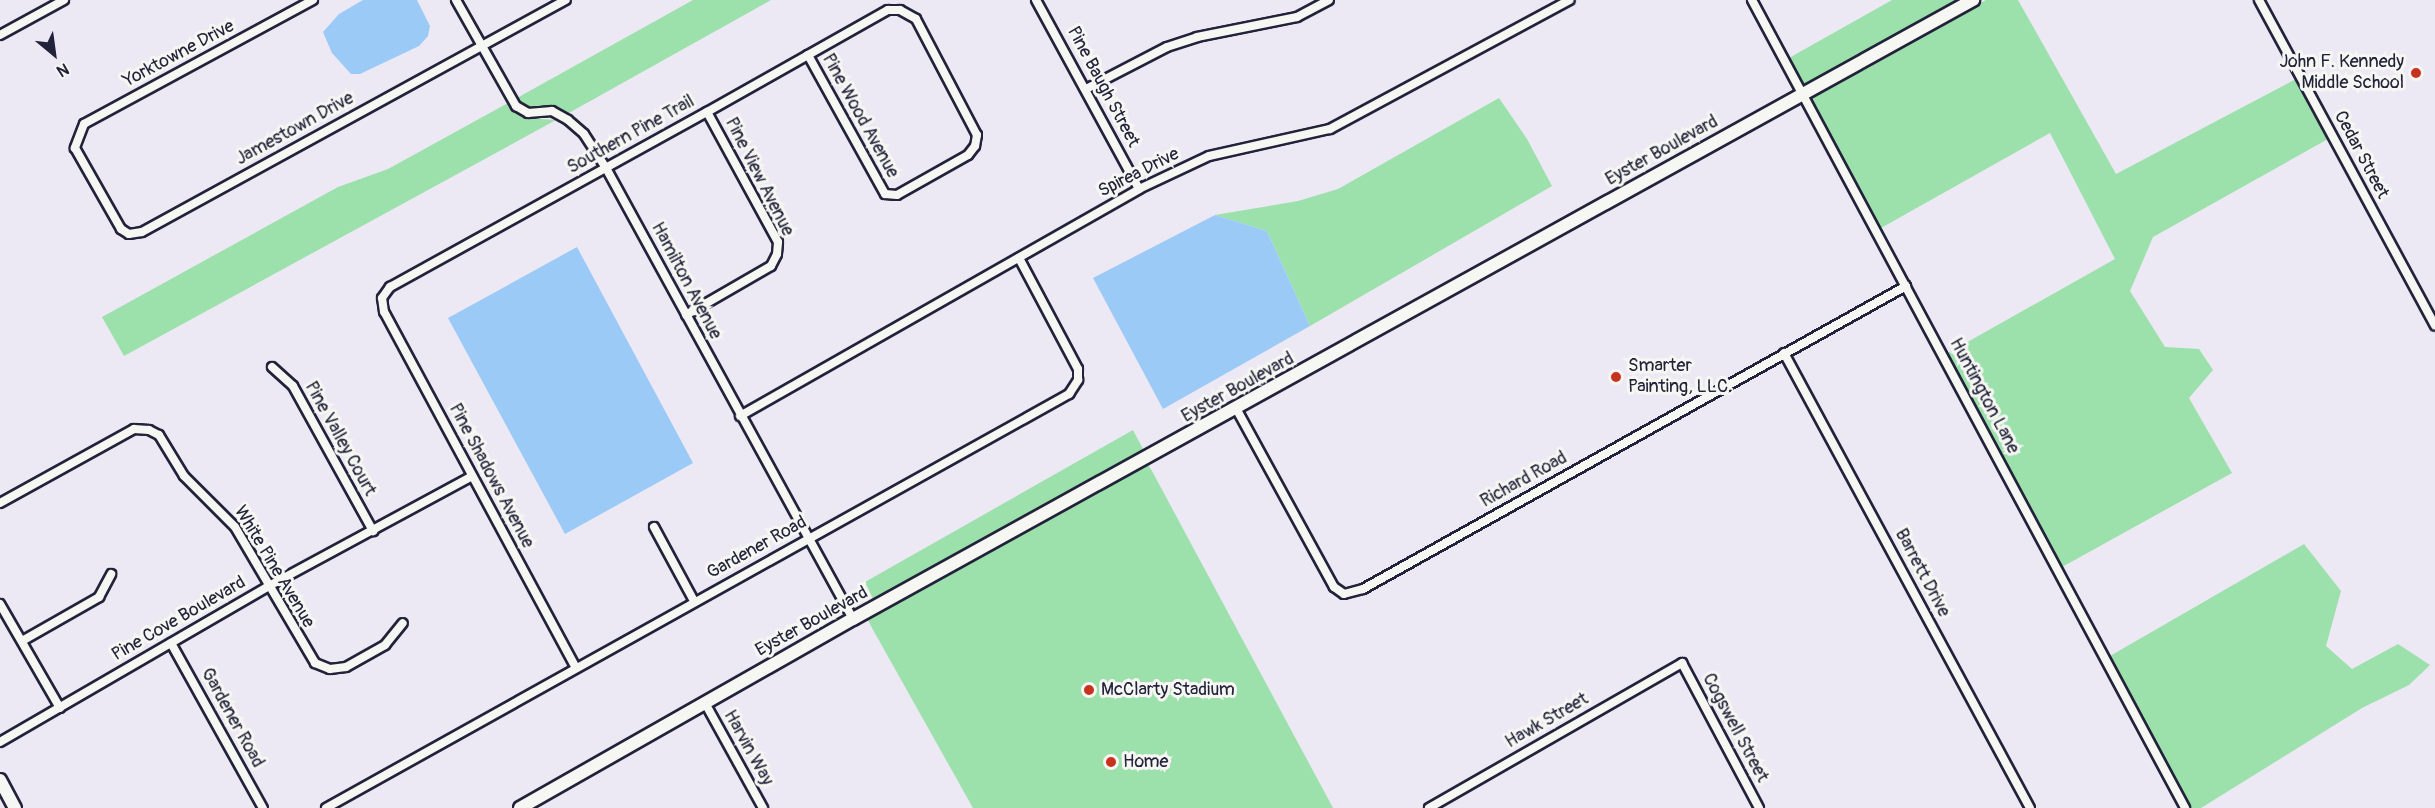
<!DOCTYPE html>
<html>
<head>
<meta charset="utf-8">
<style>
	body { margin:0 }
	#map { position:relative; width:2435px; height:808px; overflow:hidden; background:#ece8f4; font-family:Pangolin,sans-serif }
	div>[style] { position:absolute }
	.green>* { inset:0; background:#9ce1ac }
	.water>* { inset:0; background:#9ccaf7 }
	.roads { filter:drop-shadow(2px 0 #22223b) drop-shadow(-2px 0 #22223b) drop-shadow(0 2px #22223b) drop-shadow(0 -2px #22223b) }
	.street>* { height:8px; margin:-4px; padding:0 4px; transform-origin:4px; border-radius:4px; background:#f6f6f2 }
	.secondary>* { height:12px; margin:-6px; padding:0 6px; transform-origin:6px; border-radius:6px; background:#f6f6f2 }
	.dots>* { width:16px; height:16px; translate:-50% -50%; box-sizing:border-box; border:3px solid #f6f6f2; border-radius:50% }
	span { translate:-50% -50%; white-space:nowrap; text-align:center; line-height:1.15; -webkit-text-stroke:6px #f6f6f2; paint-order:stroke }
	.street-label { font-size:18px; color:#22223b }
	.poi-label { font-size:18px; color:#22223b }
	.right { translate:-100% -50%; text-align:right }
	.left { translate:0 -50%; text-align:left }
	.north { position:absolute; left:24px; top:24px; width:60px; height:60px; -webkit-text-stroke:4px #f6f6f2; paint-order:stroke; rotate:151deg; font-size:16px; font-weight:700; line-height:24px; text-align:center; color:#22223b }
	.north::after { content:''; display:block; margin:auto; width:21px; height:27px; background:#22223b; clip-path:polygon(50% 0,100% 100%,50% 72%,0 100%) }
</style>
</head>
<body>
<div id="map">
	<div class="green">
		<div style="clip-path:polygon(693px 0,771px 0,567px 114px,554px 106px,529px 107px,519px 102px,517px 98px)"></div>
		<div style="clip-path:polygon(1892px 0,1961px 0,1805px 86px,1789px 58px)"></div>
		<div style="clip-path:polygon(1986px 0,2018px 0,2116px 174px,2296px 79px,2328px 139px,2153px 237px,2130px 291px,2165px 347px,2199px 349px,2213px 370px,2189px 398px,2232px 473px,2062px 567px,1948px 353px,2115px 259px,2050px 133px,1881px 228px,1810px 96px)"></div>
		<div style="clip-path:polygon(1499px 98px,1527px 139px,1552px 186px,1310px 326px,1267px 231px,1215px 215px,1298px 201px,1338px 189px)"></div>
		<div style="clip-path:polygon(508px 103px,527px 118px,556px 120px,124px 356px,102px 317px,338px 187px,388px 169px)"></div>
		<div style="clip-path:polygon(1133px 430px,1145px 453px,874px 601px,865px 582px)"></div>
		<div style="clip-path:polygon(1148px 465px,1152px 471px,1333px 808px,973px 808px,872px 628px,868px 620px)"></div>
		<div style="clip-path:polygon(2304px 544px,2341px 591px,2326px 646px,2352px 669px,2398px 644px,2430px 665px,2409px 685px,2362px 708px,2201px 808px,2191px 808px,2110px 656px)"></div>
	</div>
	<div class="water">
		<div style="clip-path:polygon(363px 0,417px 0,430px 26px,428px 36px,419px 46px,360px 74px,351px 74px,332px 53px,323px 32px,339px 14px)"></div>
		<div style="clip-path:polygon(1215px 215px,1267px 231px,1310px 326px,1163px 409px,1093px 278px)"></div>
		<div style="clip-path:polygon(577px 247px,693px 463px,565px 534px,448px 318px)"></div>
	</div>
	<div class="roads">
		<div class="street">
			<div style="left:313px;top:0;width:260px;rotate:151.6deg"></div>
			<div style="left:84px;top:124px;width:26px;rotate:111deg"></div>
			<div style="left:75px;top:148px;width:93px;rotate:60.4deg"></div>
			<div style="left:121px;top:229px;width:9px;rotate:32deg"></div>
			<div style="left:129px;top:234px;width:13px;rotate:-9deg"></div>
			<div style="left:142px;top:232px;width:483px;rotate:-28.7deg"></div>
			<div style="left:456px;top:0;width:122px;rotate:60.5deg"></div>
			<div style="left:516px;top:106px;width:14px;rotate:30deg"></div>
			<div style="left:528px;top:113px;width:24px;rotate:-5deg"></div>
			<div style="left:552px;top:111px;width:18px;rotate:29deg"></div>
			<div style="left:568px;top:120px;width:21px;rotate:41deg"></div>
			<div style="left:584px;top:134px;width:40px;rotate:57.1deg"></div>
			<div style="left:606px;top:168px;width:514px;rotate:61.29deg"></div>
			<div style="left:1036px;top:0;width:215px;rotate:61.4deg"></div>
			<div style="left:1752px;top:0;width:917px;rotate:61.81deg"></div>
			<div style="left:2259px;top:0;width:370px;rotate:61.6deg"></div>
			<div style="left:0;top:35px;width:73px;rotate:-28.7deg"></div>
			<div style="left:1086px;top:89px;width:91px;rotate:-27.4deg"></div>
			<div style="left:1167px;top:47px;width:32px;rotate:-18deg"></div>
			<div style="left:1197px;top:37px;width:102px;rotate:-11.3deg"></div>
			<div style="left:1297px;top:17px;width:36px;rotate:-28deg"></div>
			<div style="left:686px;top:315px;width:98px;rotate:-30deg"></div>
			<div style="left:771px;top:266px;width:13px;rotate:-63deg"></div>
			<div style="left:777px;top:254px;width:12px;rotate:-85deg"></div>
			<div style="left:778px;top:242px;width:148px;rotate:-118.6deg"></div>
			<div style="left:1784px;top:353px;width:517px;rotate:61.6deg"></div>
			<div style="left:272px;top:367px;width:28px;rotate:42deg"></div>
			<div style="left:293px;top:386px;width:166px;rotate:61.1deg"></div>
			<div style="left:1237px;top:410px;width:202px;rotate:61.3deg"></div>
			<div style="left:1334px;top:587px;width:12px;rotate:35deg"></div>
			<div style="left:1344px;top:594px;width:20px;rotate:-15deg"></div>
			<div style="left:1363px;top:589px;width:622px;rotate:-29.16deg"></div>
			<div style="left:740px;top:416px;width:459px;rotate:-29.6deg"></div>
			<div style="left:1139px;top:189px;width:77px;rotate:-25.2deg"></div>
			<div style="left:1209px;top:156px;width:124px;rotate:-12.6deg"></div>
			<div style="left:1330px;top:129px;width:272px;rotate:-28.3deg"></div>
			<div style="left:0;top:503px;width:153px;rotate:-28.9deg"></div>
			<div style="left:134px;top:429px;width:15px;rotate:4deg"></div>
			<div style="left:149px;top:430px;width:11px;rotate:27deg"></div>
			<div style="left:159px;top:435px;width:48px;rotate:58.6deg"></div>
			<div style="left:184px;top:476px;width:72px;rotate:45deg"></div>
			<div style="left:235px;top:527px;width:158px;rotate:59.5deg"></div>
			<div style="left:315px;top:663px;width:16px;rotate:22deg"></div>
			<div style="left:330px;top:669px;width:16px;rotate:-7deg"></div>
			<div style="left:346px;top:667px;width:45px;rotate:-29.4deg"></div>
			<div style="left:385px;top:645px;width:28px;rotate:-51deg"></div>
			<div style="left:654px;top:527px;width:84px;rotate:61.6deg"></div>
			<div style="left:0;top:604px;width:120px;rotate:60deg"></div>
			<div style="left:22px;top:641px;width:89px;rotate:-29.7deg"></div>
			<div style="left:99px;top:597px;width:26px;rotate:-62deg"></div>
			<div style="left:171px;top:643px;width:189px;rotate:60.9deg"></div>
			<div style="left:576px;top:668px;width:404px;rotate:-118.3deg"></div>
			<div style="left:384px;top:312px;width:14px;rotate:-98deg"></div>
			<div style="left:382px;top:298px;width:14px;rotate:-54deg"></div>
			<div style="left:390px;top:287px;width:362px;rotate:-28.9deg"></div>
			<div style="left:707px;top:112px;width:116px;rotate:-29.4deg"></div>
			<div style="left:808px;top:55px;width:92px;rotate:-29.4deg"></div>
			<div style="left:888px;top:10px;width:12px"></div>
			<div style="left:900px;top:10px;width:18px;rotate:29deg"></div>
			<div style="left:916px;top:19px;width:131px;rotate:62.3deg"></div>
			<div style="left:977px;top:135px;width:11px;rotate:100deg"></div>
			<div style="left:975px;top:146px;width:11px;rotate:128deg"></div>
			<div style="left:968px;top:155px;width:81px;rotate:150.6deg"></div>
			<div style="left:897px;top:195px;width:12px;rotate:-175deg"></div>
			<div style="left:885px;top:194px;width:159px;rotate:-119deg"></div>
			<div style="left:705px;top:703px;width:120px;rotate:61.1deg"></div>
			<div style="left:0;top:742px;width:309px;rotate:-30.1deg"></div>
			<div style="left:267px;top:587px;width:233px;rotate:-28.4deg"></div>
			<div style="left:326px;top:808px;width:851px;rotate:-29.13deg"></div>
			<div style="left:1069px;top:394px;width:17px;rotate:-57deg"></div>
			<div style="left:1078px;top:380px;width:11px;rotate:-90deg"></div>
			<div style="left:1078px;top:369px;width:126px;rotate:-118deg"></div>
			<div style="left:1429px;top:808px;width:292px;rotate:-29.8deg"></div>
			<div style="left:1682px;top:663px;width:164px;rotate:62deg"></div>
		</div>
		<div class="secondary">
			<div style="left:0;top:780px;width:32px;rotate:62deg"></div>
			<div style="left:520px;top:808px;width:383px;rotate:-29.6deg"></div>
			<div style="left:853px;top:619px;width:1280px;rotate:-28.93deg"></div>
		</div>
	</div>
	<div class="dots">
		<div style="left:2416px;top:73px;background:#c8321e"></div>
		<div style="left:1616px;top:377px;background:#c8321e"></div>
		<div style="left:1089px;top:690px;background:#c8321e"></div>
		<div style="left:1111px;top:762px;background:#c8321e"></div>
	</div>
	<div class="street-label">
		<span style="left:179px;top:54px;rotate:-28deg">Yorktowne Drive</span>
		<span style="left:1103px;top:87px;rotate:62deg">Pine Baugh Street</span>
		<span style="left:860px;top:116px;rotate:61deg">Pine Wood Avenue</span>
		<span style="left:295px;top:129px;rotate:-29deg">Jamestown Drive</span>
		<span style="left:631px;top:135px;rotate:-29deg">Southern Pine Trail</span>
		<span style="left:1662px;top:151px;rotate:-29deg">Eyster Boulevard</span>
		<span style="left:2361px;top:155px;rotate:62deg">Cedar Street</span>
		<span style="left:1139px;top:173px;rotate:-27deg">Spirea Drive</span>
		<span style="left:759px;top:177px;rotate:63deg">Pine View Avenue</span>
		<span style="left:686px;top:281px;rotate:62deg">Hamilton Avenue</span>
		<span style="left:1238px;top:388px;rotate:-29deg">Eyster Boulevard</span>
		<span style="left:1984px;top:396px;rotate:62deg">Huntington Lane</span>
		<span style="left:340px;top:439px;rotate:61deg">Pine Valley Court</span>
		<span style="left:491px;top:476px;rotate:62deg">Pine Shadows Avenue</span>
		<span style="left:1524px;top:480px;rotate:-29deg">Richard Road</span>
		<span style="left:757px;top:548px;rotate:-29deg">Gardener Road</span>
		<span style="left:274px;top:567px;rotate:59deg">White Pine Avenue</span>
		<span style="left:1922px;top:573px;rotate:62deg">Barrett Drive</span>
		<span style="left:179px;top:619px;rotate:-30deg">Pine Cove Boulevard</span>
		<span style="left:812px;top:622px;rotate:-29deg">Eyster Boulevard</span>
		<span style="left:232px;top:718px;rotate:61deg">Gardener Road</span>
		<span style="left:1547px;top:721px;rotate:-30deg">Hawk Street</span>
		<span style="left:1735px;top:728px;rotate:62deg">Cogswell Street</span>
		<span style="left:748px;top:748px;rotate:61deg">Harvin Way</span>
	</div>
	<div class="poi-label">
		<span class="right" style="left:2404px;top:73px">John F. Kennedy<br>Middle School</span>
		<span class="left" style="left:1628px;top:377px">Smarter<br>Painting, LLC.</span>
		<span class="left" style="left:1101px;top:690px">McClarty Stadium</span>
		<span class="left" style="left:1123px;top:762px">Home</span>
	</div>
	<div class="north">N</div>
</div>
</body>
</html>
